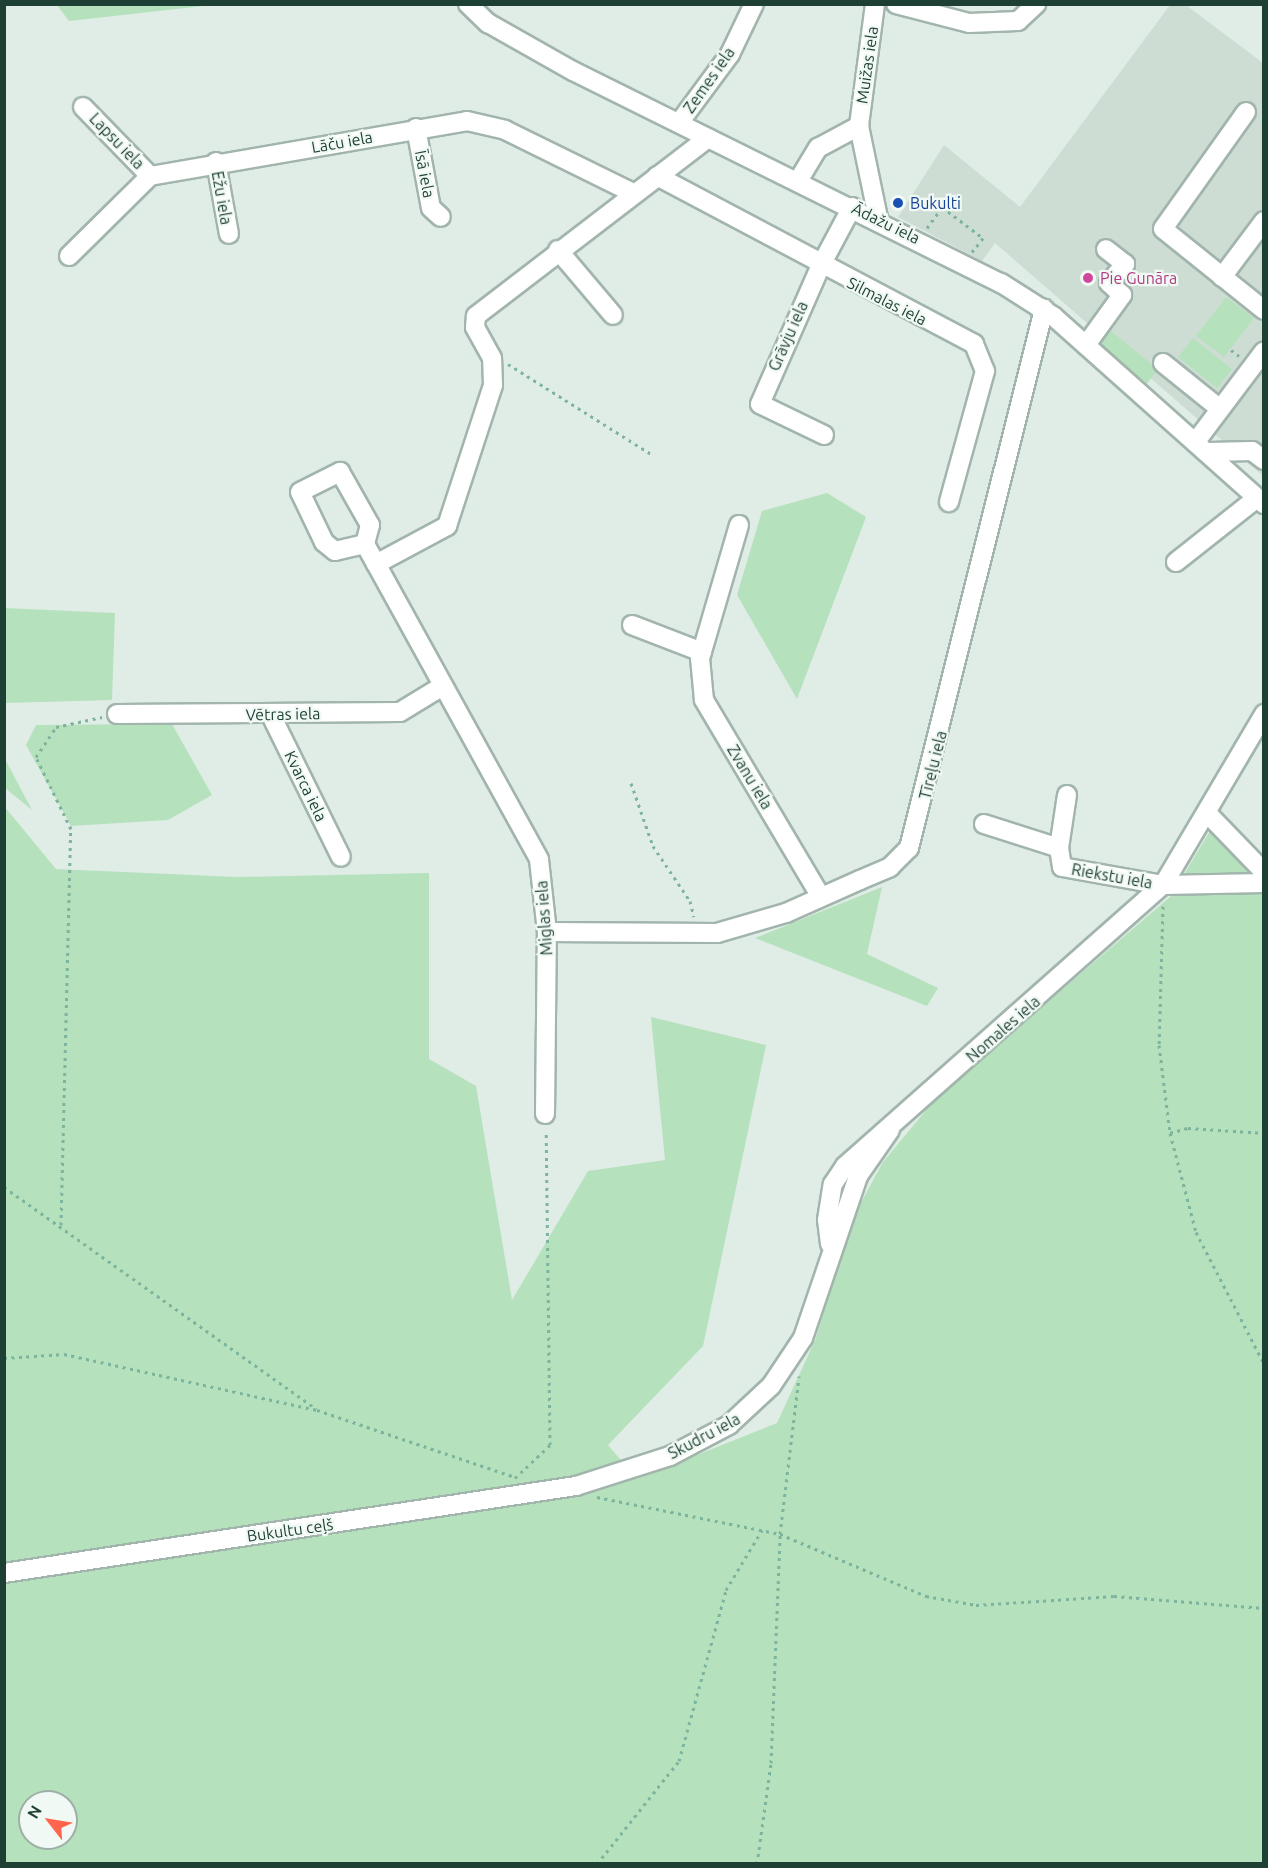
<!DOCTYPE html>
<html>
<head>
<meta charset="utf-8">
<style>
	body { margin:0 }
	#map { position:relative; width:1268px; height:1868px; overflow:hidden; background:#e0ede6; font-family:Ubuntu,sans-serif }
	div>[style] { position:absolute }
	.built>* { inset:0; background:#ceddd4 }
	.green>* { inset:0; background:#b6e1bd }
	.path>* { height:3px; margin-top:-1.5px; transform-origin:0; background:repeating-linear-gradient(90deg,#7cb49d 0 3px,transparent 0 7.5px) }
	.roads { filter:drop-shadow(2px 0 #a2b5ad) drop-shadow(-2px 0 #a2b5ad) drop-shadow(0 2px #a2b5ad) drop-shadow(0 -2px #a2b5ad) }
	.minor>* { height:18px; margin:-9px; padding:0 9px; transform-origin:9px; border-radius:9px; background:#fff }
	.dots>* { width:16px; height:16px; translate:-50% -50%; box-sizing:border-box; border:3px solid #f1f9f4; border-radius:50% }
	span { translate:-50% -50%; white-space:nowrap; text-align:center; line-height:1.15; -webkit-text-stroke:4.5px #f1f9f4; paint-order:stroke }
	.street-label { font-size:16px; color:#1e3f33 }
	.transit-label { font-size:16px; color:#164399 }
	.left { translate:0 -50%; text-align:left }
	.hotel-label { font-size:16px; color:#b23c85 }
	.frame { position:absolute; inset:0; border:6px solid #1e3f33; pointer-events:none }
	.north { position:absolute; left:18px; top:1790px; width:60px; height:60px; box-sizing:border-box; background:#f1f9f4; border:2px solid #9dafa7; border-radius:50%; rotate:301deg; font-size:16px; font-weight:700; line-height:24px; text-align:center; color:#1e3f33 }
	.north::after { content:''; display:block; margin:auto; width:21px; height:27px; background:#ff654c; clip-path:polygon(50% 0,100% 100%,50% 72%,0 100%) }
</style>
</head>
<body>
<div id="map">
	<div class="built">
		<div style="clip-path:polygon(1170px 5px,1186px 5px,1263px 63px,1263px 476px,995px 243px,982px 261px,898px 217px,944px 145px,1020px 207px)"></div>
	</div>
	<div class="green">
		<div style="clip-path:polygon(57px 5px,212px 5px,69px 21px)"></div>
		<div style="clip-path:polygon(1226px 297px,1254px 318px,1224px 357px,1196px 336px)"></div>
		<div style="clip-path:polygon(1107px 328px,1158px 369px,1147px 384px,1097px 342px)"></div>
		<div style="clip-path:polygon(1193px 338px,1232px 369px,1217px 388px,1178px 357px)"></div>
		<div style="clip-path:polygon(827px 493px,866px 517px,797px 699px,737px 595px,762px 511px)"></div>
		<div style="clip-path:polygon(4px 608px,115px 613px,112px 700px,5px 703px)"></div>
		<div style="clip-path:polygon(172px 724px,212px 795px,168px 820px,71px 826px,26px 745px,36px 725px)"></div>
		<div style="clip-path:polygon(4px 759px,5px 759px,32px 810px,5px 788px)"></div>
		<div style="clip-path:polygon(evenodd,4px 806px,56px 869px,237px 877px,429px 873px,429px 1059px,476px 1086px,512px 1300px,588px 1171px,665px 1160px,651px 1017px,766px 1045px,703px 1346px,608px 1445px,637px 1479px,777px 1423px,816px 1338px,852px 1219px,883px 1162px,937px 1097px,1171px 896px,1210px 831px,1263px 857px,1263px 1863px,5px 1863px,4px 806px,30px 1802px,66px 1802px,66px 1838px,30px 1838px,30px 1802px)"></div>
		<div style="clip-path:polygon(882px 887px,867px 954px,938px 988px,927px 1006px,755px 938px)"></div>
	</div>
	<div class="path">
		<div style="left:942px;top:207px;width:51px;rotate:37.1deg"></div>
		<div style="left:983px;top:238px;width:18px;rotate:128deg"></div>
		<div style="left:927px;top:228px;width:31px;rotate:-54deg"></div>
		<div style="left:1231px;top:350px;width:10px;rotate:37deg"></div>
		<div style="left:508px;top:364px;width:169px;rotate:32.2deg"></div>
		<div style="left:631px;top:783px;width:67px;rotate:70.8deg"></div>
		<div style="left:653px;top:846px;width:66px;rotate:56.1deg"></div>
		<div style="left:690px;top:901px;width:16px;rotate:76deg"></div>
		<div style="left:1163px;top:906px;width:139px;rotate:91.6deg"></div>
		<div style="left:1159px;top:1045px;width:89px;rotate:82.9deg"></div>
		<div style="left:1170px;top:1133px;width:102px;rotate:75.3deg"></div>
		<div style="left:1196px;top:1232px;width:148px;rotate:62.7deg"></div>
		<div style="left:1170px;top:1133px;width:19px;rotate:-16deg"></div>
		<div style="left:1188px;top:1128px;width:76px;rotate:3.8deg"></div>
		<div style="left:4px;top:1187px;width:383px;rotate:35.4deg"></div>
		<div style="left:61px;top:1225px;width:396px;rotate:-88.6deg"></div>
		<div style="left:71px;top:829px;width:80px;rotate:-115.9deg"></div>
		<div style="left:36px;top:757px;width:36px;rotate:-56deg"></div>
		<div style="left:56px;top:727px;width:47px;rotate:-12.3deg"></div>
		<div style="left:4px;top:1358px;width:60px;rotate:-3.8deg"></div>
		<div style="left:64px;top:1354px;width:259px;rotate:12.5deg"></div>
		<div style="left:317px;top:1410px;width:209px;rotate:18.7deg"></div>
		<div style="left:515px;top:1478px;width:48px;rotate:-43.3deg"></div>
		<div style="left:550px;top:1445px;width:314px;rotate:-90.7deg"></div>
		<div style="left:597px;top:1497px;width:187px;rotate:11.4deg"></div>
		<div style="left:780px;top:1534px;width:159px;rotate:23deg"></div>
		<div style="left:926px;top:1596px;width:51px;rotate:10.2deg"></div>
		<div style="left:976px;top:1605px;width:138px;rotate:-3.7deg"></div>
		<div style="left:1114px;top:1596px;width:150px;rotate:4.6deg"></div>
		<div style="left:597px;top:1864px;width:132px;rotate:-51.5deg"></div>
		<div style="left:679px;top:1761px;width:177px;rotate:-74.6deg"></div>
		<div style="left:726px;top:1590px;width:70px;rotate:-59deg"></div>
		<div style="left:757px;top:1864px;width:102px;rotate:-82.1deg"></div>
		<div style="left:771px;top:1763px;width:229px;rotate:-87.7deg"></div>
		<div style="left:780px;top:1534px;width:159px;rotate:-83.1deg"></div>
	</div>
	<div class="roads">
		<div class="minor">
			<div style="left:468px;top:4px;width:28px;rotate:44deg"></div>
			<div style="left:488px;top:23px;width:98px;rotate:29.5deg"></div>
			<div style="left:573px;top:71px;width:478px;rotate:26.4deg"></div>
			<div style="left:1001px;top:283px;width:62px;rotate:32.4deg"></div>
			<div style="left:1053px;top:316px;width:283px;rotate:41.7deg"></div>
			<div style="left:875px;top:4px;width:123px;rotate:97.5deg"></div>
			<div style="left:859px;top:126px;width:94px;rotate:78.3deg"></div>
			<div style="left:896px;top:4px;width:75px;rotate:14.6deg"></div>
			<div style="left:969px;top:23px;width:49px;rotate:-2.3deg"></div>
			<div style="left:1018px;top:21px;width:25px;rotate:-43deg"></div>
			<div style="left:83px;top:107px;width:96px;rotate:45.8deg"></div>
			<div style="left:1246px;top:112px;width:143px;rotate:125.4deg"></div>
			<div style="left:1163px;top:229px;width:129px;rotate:38.7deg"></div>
			<div style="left:679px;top:123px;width:86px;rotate:-53.5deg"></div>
			<div style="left:730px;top:54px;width:55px;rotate:-64.4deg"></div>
			<div style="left:416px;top:128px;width:81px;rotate:79.4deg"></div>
			<div style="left:431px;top:208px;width:13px;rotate:42deg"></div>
			<div style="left:216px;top:162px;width:73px;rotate:79.8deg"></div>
			<div style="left:657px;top:176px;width:359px;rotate:27.9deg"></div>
			<div style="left:974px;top:344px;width:29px;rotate:68deg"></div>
			<div style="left:985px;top:371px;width:136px;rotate:105.4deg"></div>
			<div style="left:798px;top:181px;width:39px;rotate:-59deg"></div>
			<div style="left:818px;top:148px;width:47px;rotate:-28.2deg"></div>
			<div style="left:558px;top:250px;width:85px;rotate:49.8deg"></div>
			<div style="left:69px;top:256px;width:114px;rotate:-44.6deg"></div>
			<div style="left:150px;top:176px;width:322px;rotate:-9.8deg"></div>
			<div style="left:467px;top:121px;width:39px;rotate:13deg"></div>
			<div style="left:505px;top:130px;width:143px;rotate:26.2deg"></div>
			<div style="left:1222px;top:277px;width:70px;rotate:-53.1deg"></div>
			<div style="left:1086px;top:345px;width:62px;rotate:-54.2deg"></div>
			<div style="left:1122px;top:295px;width:18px;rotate:-137deg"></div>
			<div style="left:1109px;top:283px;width:25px;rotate:-50deg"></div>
			<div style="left:1125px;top:264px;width:24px;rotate:-142deg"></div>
			<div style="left:1163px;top:363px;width:73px;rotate:38.9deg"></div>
			<div style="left:824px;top:435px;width:71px;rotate:-154.2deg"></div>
			<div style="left:760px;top:404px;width:150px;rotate:-66.3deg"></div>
			<div style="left:820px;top:267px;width:68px;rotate:-61.9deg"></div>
			<div style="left:1197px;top:440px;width:111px;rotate:-53deg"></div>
			<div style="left:1209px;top:452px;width:43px;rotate:-1.3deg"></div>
			<div style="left:1252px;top:451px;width:15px;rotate:37deg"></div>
			<div style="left:739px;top:525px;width:139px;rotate:106.3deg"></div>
			<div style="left:700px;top:658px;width:42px;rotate:84.6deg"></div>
			<div style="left:704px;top:700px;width:227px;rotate:59.3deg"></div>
			<div style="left:365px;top:544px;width:31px;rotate:167deg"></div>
			<div style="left:335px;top:551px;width:14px;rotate:-141deg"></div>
			<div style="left:324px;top:542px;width:55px;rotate:-115.6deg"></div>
			<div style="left:300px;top:492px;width:45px;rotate:-26.6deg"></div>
			<div style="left:340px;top:472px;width:61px;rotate:60.5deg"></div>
			<div style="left:370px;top:525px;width:20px;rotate:105deg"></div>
			<div style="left:365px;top:544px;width:23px;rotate:61deg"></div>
			<div style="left:1176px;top:562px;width:103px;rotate:-38.3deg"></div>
			<div style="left:632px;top:625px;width:75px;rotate:21.1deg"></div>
			<div style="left:117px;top:714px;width:283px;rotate:-0.4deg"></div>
			<div style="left:400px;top:712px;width:48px;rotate:-31.4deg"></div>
			<div style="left:271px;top:715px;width:158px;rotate:63.8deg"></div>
			<div style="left:1067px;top:795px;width:54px;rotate:98.6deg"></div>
			<div style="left:1059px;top:848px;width:19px;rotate:81deg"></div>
			<div style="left:1062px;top:867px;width:103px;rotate:10.1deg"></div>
			<div style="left:1163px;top:885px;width:101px;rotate:-1.1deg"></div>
			<div style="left:1207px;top:813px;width:82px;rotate:46deg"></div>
			<div style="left:984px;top:824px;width:79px;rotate:17.7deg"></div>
			<div style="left:547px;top:932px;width:170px;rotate:0.3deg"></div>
			<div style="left:717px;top:933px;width:72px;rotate:-16.2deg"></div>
			<div style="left:786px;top:913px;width:81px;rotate:-24deg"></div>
			<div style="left:860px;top:880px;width:33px;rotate:-23deg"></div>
			<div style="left:890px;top:867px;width:27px;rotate:-45deg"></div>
			<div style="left:909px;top:848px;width:556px;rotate:-75.94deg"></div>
			<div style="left:545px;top:1114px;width:182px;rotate:-89.4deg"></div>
			<div style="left:547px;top:932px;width:73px;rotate:-96.3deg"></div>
			<div style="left:539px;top:859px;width:337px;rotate:-118.9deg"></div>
			<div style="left:376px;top:564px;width:81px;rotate:-28.2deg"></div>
			<div style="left:447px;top:526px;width:148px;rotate:-71.9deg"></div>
			<div style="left:493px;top:385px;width:27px;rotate:-92deg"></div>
			<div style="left:492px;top:358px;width:35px;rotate:-119deg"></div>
			<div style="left:475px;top:327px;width:11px;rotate:-85deg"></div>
			<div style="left:476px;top:316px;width:292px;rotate:-37.5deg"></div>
			<div style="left:830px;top:1244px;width:24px;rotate:-97deg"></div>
			<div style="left:827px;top:1220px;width:36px;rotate:-81deg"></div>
			<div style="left:833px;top:1184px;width:22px;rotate:-56deg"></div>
			<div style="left:845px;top:1166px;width:424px;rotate:-41.5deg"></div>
			<div style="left:1163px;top:885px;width:199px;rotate:-59.4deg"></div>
			<div style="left:4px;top:1573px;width:579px;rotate:-8.65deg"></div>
			<div style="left:576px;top:1486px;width:99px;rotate:-17.7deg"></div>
			<div style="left:670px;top:1456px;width:67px;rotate:-27.7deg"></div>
			<div style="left:729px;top:1425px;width:57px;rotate:-42.9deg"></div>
			<div style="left:771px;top:1386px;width:58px;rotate:-56.3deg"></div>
			<div style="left:803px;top:1338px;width:171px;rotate:-71.2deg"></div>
			<div style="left:858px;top:1176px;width:56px;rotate:-55.2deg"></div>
		</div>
	</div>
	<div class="dots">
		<div style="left:898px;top:203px;background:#1a4fb4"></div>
		<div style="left:1088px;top:278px;background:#d1479c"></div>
	</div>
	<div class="street-label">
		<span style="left:867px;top:65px;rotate:-82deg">Muižas iela</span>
		<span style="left:709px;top:80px;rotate:-55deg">Zemes iela</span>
		<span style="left:117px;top:141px;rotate:46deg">Lapsu iela</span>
		<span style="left:342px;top:142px;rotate:-10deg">Lāču iela</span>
		<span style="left:425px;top:174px;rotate:79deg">Īsā iela</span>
		<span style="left:222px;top:198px;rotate:80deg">Ežu iela</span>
		<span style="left:886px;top:223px;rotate:26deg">Ādažu iela</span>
		<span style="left:887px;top:301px;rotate:27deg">Silmalas iela</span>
		<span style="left:788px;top:336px;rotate:-66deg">Grāvju iela</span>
		<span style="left:283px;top:714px;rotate:-1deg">Vētras iela</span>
		<span style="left:933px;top:765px;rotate:-76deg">Tīreļu iela</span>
		<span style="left:750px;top:777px;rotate:59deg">Zvanu iela</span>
		<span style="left:306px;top:786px;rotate:64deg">Kvarca iela</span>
		<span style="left:1112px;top:876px;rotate:10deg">Riekstu iela</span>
		<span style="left:544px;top:918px;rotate:-94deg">Miglas iela</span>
		<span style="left:1003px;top:1029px;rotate:-41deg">Nomales iela</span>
		<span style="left:704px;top:1436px;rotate:-28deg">Skudru iela</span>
		<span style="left:290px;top:1530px;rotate:-8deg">Bukultu ceļš</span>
	</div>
	<div class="transit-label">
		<span class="left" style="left:910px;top:203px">Bukulti</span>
	</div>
	<div class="hotel-label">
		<span class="left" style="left:1100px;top:278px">Pie Gunāra</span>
	</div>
	<div class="frame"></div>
	<div class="north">N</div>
</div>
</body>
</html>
